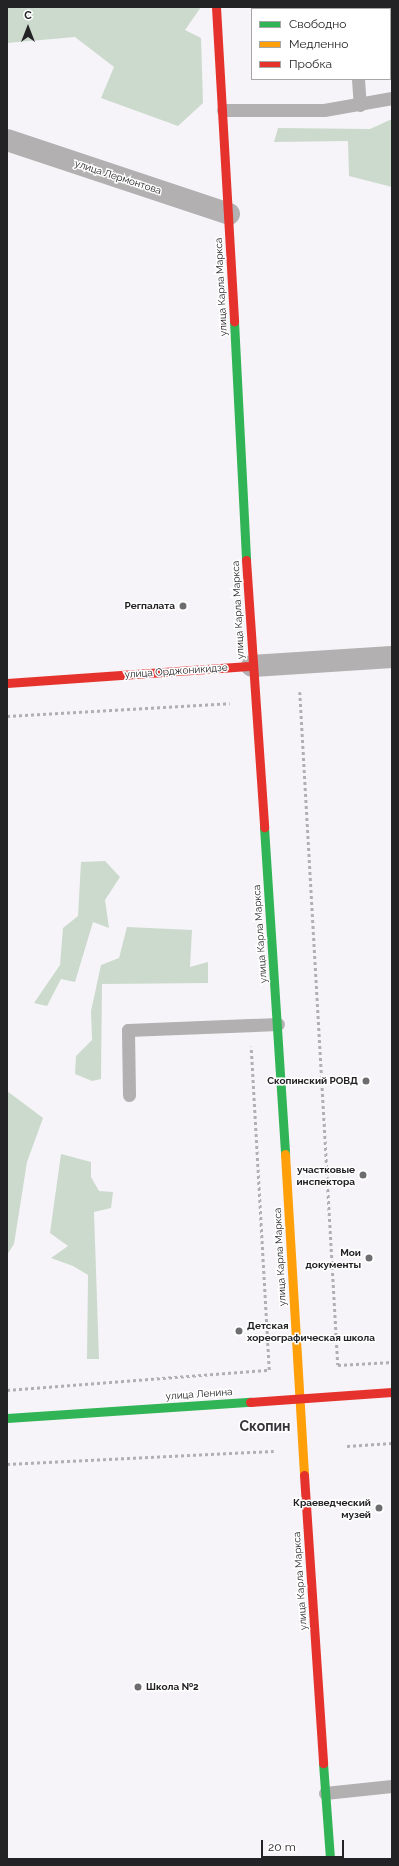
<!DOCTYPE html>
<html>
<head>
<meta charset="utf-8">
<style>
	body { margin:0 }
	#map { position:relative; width:399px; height:1866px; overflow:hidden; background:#f6f4f8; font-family:Raleway,sans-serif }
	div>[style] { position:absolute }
	.forest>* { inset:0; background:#ccdacd }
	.path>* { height:2.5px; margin-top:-1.25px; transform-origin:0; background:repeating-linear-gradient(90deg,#b1afb1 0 3px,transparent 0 6px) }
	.lane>* { height:13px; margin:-6.5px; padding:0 6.5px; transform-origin:6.5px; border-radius:6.5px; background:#b2b0b1 }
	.street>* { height:22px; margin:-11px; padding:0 11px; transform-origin:11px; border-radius:11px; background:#b2b0b1 }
	.fast>* { height:9px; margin:-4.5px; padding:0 4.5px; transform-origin:4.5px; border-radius:4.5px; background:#30b455 }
	.slow>* { height:9px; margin:-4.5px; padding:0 4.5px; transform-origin:4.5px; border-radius:4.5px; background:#ff9f0a }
	.jam>* { height:9px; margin:-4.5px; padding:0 4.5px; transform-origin:4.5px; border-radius:4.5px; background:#e5322d }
	.dots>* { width:11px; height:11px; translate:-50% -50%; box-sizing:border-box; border:2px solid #fff; border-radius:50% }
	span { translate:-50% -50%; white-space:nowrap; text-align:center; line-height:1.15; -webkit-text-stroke:3px #fff; paint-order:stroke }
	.street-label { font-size:10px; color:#232225 }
	.poi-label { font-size:10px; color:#232225; font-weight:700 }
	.right { translate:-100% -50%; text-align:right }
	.left { translate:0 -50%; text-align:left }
	.district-label { font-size:14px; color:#38353b; font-weight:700 }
	.frame { position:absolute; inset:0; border:8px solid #232225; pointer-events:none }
	.legend { position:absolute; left:251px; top:8px; width:140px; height:72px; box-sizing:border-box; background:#fff; border:1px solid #a7a7a8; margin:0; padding:5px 7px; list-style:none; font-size:12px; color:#232225 }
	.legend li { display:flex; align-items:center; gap:8px; height:20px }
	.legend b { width:20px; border:1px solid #a7a7a8 }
	.north { position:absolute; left:8px; top:8px; width:40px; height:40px; -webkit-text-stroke:3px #fff; paint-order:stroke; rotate:0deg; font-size:11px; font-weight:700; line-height:16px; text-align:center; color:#232225 }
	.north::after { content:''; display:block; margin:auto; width:14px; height:18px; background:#232225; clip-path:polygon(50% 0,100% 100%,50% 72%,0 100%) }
	.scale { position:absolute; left:261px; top:1840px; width:83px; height:18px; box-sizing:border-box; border:2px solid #232225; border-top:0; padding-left:5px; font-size:12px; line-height:14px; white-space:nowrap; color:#232225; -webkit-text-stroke:3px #fff; paint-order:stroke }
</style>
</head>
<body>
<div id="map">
	<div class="forest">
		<div style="clip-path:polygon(7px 7px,201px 7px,185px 30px,201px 38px,203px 103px,178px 126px,101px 98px,114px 67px,75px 37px,7px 43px)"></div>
		<div style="clip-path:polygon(392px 119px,392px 187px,349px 176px,348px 141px,274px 142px,278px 128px,370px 129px)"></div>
		<div style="clip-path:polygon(105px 861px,120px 877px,105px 900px,109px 928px,93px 922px,75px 982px,61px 979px,47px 1006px,34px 1003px,60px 965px,63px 928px,78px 916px,81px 862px)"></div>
		<div style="clip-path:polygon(127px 927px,192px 930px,190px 967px,208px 962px,208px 983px,102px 984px,101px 1079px,92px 1081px,75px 1074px,76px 1056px,92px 1040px,91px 1011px,101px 965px,119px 958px)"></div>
		<div style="clip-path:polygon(7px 1091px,43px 1118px,27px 1162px,14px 1244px,7px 1255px)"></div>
		<div style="clip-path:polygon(61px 1154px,91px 1162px,91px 1177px,99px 1191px,113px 1192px,111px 1208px,94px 1212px,99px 1359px,87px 1359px,88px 1275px,73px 1266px,51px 1258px,68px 1246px,50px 1233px)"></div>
	</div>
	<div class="path">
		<div style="left:300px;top:692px;width:674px;rotate:86.77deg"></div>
		<div style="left:338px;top:1365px;width:54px;rotate:-3.2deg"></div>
		<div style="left:7px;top:716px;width:223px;rotate:-3.3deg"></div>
		<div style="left:7px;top:1390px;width:263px;rotate:-4.4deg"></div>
		<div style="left:269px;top:1370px;width:324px;rotate:-93.2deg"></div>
		<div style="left:347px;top:1446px;width:45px;rotate:-3.8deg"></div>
		<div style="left:7px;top:1464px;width:267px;rotate:-2.8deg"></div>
	</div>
	<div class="lane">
		<div style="left:358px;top:9px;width:4px;rotate:-34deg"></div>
		<div style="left:358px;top:79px;width:26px;rotate:86deg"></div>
		<div style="left:223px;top:110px;width:101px"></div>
		<div style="left:324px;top:110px;width:69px;rotate:-10deg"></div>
		<div style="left:129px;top:1095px;width:65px;rotate:-90.9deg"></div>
		<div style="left:128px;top:1030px;width:150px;rotate:-2.3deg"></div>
		<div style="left:325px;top:1793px;width:67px;rotate:-6deg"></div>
	</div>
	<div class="street">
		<div style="left:7px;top:140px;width:234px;rotate:18.4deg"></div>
		<div style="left:252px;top:666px;width:140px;rotate:-3.7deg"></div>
	</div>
	<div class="fast">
		<div style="left:234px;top:321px;width:239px;rotate:87.1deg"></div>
		<div style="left:264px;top:827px;width:328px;rotate:86.3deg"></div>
		<div style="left:7px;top:1418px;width:244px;rotate:-3.8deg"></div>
		<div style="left:323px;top:1763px;width:96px;rotate:85.8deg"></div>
	</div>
	<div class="slow">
		<div style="left:285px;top:1154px;width:322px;rotate:86.6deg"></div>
	</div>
	<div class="jam">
		<div style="left:216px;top:7px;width:315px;rotate:86.7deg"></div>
		<div style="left:246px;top:560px;width:268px;rotate:86.1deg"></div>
		<div style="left:7px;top:683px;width:246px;rotate:-4deg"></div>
		<div style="left:250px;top:1402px;width:142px;rotate:-4deg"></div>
		<div style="left:304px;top:1475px;width:289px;rotate:86.2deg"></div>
	</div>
	<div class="dots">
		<div style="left:183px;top:606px;background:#6d6c6f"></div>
		<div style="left:366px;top:1081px;background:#6d6c6f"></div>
		<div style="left:363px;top:1175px;background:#6d6c6f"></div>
		<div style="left:369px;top:1258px;background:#6d6c6f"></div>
		<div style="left:239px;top:1331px;background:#6d6c6f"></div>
		<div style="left:379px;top:1508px;background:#6d6c6f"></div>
		<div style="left:138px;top:1687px;background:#6d6c6f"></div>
	</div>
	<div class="street-label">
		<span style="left:118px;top:177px;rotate:18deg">улица Лермонтова</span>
		<span style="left:221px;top:287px;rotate:-93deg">улица Карла Маркса</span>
		<span style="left:238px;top:610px;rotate:-93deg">улица Карла Маркса</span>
		<span style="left:176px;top:671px;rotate:-4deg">улица Орджоникидзе</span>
		<span style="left:260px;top:934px;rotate:-94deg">улица Карла Маркса</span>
		<span style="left:280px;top:1257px;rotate:-93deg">улица Карла Маркса</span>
		<span style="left:199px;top:1394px;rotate:-4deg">улица Ленина</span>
		<span style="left:300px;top:1581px;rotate:-94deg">улица Карла Маркса</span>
	</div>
	<div class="poi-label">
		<span class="right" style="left:175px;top:606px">Регпалата</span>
		<span class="right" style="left:358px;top:1081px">Скопинский РОВД</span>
		<span class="right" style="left:355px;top:1175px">участковые<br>инспектора</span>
		<span class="right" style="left:361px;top:1258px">Мои<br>документы</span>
		<span class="left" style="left:247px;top:1331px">Детская<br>хореографическая школа</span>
		<span class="right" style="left:371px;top:1508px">Краеведческий<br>музей</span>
		<span class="left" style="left:146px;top:1687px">Школа №2</span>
	</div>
	<div class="district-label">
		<span style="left:265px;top:1426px">Скопин</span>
	</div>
	<div class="frame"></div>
	<ul class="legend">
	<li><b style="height:5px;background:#30b455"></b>Свободно</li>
	<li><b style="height:5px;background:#ff9f0a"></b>Медленно</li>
	<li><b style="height:5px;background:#e5322d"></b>Пробка</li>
	</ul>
	<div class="north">С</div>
	<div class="scale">20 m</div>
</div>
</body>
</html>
